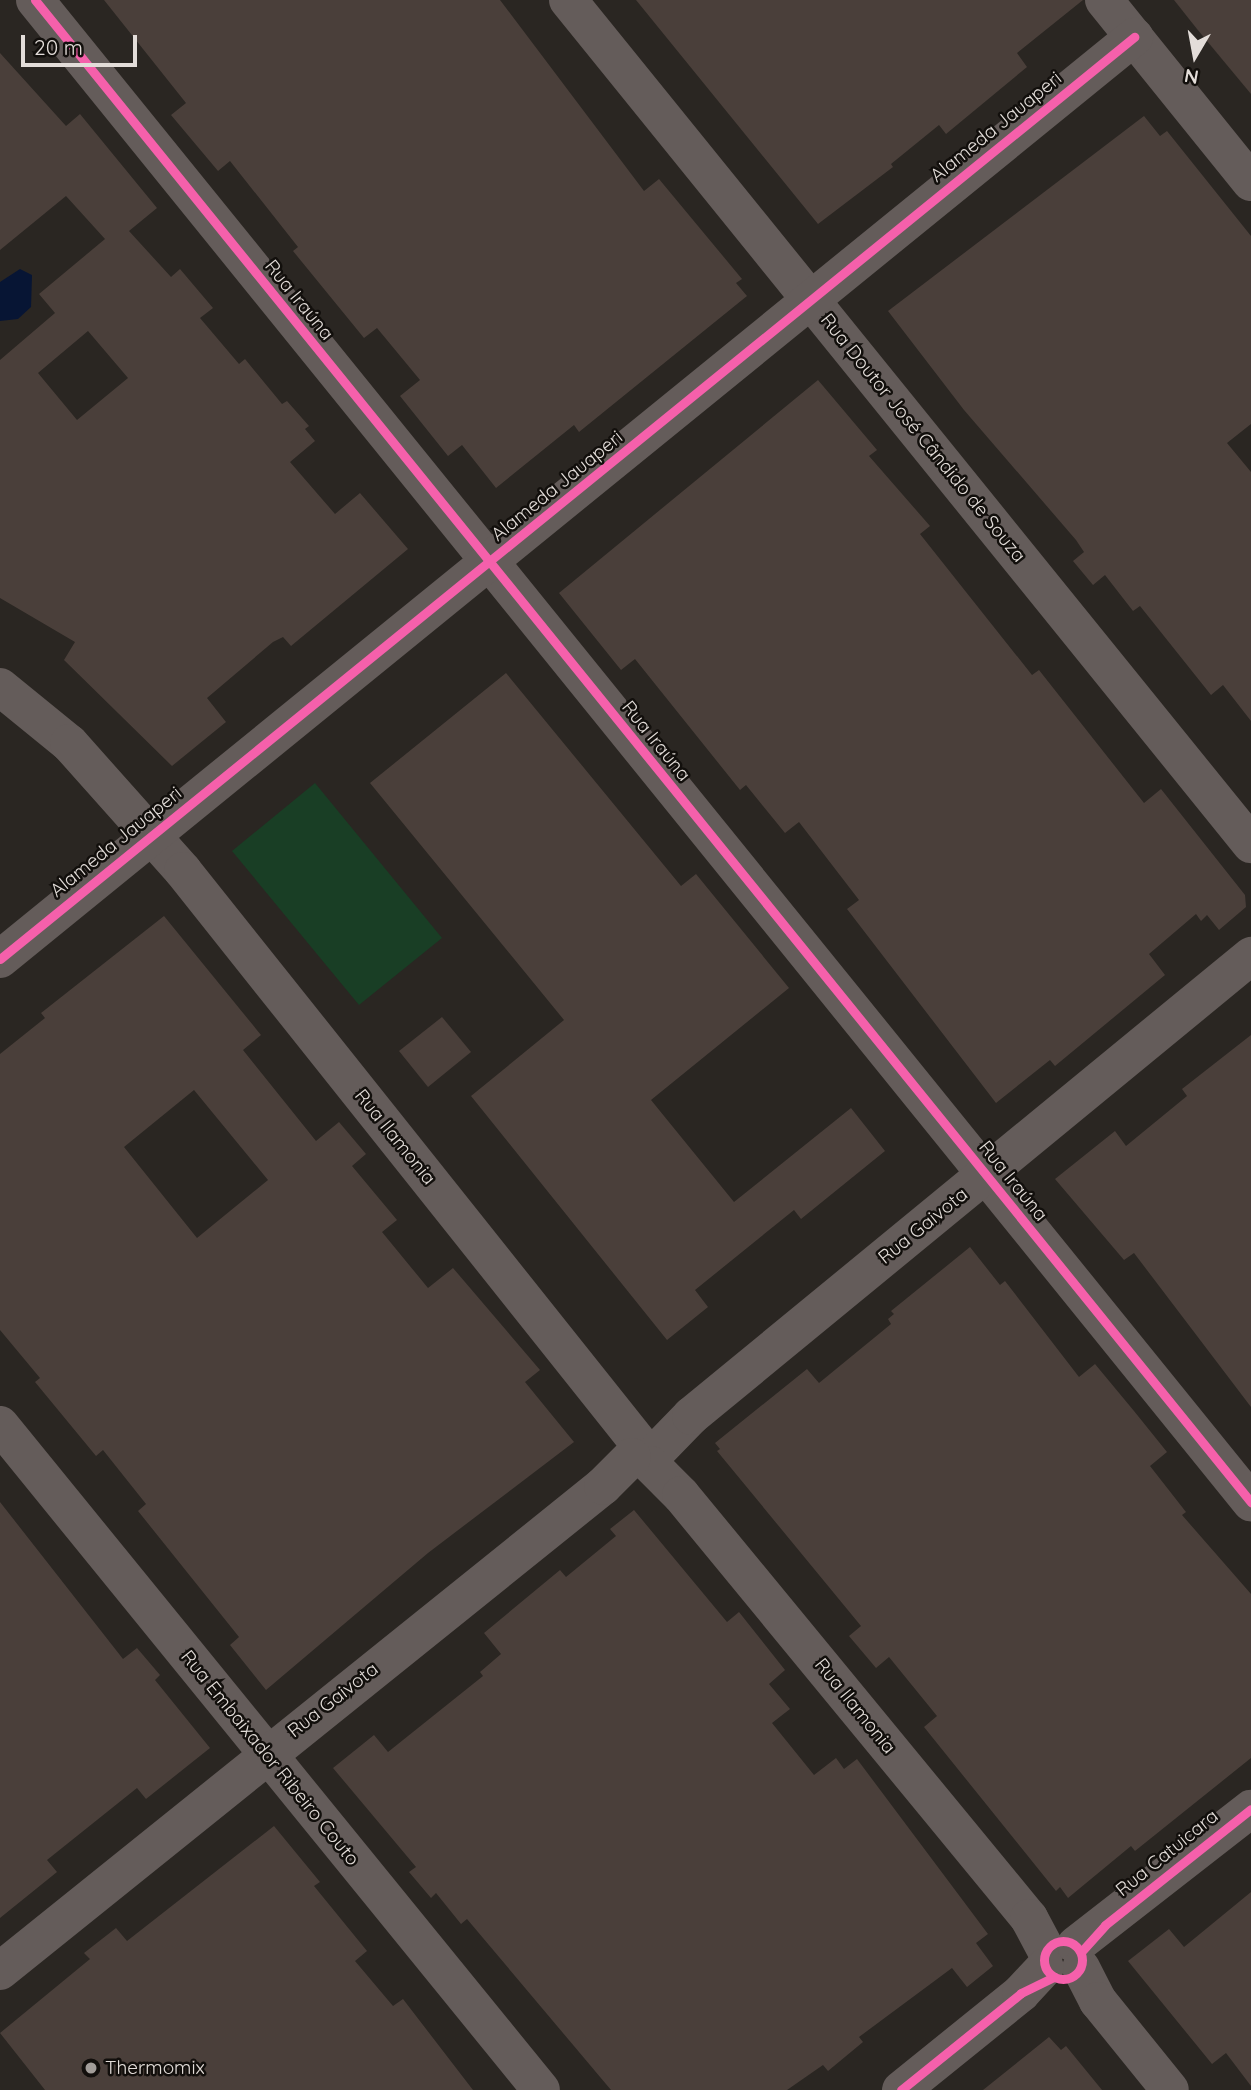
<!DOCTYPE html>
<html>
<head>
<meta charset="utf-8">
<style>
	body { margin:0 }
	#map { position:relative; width:1251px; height:2090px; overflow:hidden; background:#2a2622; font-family:Quicksand,sans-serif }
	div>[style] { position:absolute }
	.green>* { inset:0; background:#193e25 }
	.water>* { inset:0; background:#071534 }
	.building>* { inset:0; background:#4a3f3a }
	.minor>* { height:38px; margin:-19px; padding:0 19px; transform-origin:19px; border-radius:19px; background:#645c5a }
	.cycleway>* { height:9px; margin:-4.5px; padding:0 4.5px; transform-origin:4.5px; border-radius:4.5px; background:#f560ab }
	.cycleway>.ring { margin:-4.5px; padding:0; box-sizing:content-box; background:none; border:9px solid #f560ab; border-radius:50% }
	.dots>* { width:19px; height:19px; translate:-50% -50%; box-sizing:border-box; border:4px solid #120f0c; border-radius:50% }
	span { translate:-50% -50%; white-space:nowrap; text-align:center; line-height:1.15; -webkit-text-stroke:5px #120f0c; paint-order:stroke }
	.street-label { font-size:19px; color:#e3ddd9 }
	.poi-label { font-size:19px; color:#e3ddd9 }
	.left { translate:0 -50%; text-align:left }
	.north { position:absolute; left:1160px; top:21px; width:70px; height:70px; -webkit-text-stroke:5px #120f0c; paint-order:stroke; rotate:190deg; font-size:19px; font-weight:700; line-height:28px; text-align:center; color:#e3ddd9 }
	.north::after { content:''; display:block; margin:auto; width:24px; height:32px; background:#e3ddd9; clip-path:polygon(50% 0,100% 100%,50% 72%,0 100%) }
	.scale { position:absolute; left:21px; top:35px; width:116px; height:32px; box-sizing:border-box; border:4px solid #e3ddd9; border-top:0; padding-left:9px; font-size:21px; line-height:24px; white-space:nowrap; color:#e3ddd9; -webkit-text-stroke:5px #120f0c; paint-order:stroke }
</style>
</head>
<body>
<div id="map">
	<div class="green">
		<div style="clip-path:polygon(315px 783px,442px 938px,359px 1005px,232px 851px)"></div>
	</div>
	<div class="water">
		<div style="clip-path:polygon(20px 269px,32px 275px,31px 307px,18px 319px,0 321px,0 282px)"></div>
	</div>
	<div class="building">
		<div style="clip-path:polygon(104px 0,500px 0,644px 191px,659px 179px,742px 279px,736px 283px,747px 296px,579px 432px,574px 425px,496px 488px,462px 445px,448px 456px,400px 396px,420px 380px,377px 328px,364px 338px,293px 251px,298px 247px,230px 161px,218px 171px,171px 115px,186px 103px)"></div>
		<div style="clip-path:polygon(636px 0,1083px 0,1017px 53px,1027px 67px,946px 134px,939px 125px,891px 164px,893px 167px,818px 224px)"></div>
		<div style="clip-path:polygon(1174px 0,1251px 0,1251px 94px,1197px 29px)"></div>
		<div style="clip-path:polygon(evenodd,0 53px,66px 126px,80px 114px,157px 208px,129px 231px,171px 277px,180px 269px,213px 308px,200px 318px,239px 364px,245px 359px,282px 404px,287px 401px,309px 426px,305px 429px,315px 441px,290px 462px,335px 514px,360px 493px,408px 549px,291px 646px,283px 637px,273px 642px,207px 698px,226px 722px,172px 766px,64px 660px,75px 642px,0 598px,0 360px,55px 313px,39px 294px,105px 239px,66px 196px,0 250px,0 53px,88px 331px,128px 378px,77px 420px,38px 373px,88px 331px)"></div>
		<div style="clip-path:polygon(1144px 116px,1160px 136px,1167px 131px,1251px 236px,1251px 424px,1227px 443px,1251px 472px,1251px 721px,1223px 685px,1211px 695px,1140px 606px,1133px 611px,1105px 575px,1093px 585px,1073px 561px,1084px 552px,1076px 540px,964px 410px,888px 311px)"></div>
		<div style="clip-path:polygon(818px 380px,877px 450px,869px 456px,930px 526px,920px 534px,1032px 675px,1039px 670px,1144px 803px,1161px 789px,1245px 895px,1246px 907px,1219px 930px,1207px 915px,1201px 921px,1196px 914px,1149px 954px,1165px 975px,1055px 1066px,1050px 1060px,996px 1103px,847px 909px,859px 900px,799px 822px,785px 833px,746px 785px,740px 790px,635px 659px,621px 670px,559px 593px)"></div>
		<div style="clip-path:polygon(506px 673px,681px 886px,696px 874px,789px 988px,651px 1100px,734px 1202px,851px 1108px,885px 1151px,801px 1219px,794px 1210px,695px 1290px,708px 1307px,667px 1340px,471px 1096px,564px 1020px,370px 783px)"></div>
		<div style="clip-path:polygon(evenodd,164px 916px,261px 1035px,243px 1050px,316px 1141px,339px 1122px,366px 1154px,352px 1166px,397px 1220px,382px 1232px,428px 1288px,453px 1268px,540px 1370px,525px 1382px,574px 1442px,428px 1553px,266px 1690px,230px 1645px,239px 1637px,138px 1511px,146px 1504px,103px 1450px,96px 1456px,35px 1382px,40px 1378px,0 1330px,0 1054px,45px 1018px,41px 1013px,164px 916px,194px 1090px,268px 1180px,197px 1238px,124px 1147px,194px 1090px)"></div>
		<div style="clip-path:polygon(442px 1017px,471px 1052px,428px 1087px,399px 1051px)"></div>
		<div style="clip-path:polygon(1251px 1035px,1251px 1407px,1134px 1253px,1124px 1260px,1055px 1179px,1115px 1131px,1126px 1146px,1187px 1096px,1182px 1089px)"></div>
		<div style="clip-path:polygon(970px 1247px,1000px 1285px,1005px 1281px,1079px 1377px,1095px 1364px,1134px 1411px,1167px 1452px,1150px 1466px,1186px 1512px,1182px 1515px,1251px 1594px,1251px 1758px,1135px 1851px,1131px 1846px,1068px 1898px,1060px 1887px,1056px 1891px,924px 1727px,937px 1716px,889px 1657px,876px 1668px,849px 1636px,861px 1626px,717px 1451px,720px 1449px,715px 1443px,807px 1369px,819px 1383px,891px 1324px,888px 1319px,894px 1314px,891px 1311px)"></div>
		<div style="clip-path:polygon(0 1502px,123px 1659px,137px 1648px,160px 1675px,155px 1680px,210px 1748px,146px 1799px,137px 1788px,47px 1860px,57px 1872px,0 1918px)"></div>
		<div style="clip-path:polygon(634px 1510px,727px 1622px,739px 1612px,785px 1670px,769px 1684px,790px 1709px,772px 1723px,814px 1775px,836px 1758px,844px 1769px,857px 1759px,988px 1934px,976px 1943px,993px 1966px,967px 1987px,952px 1968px,859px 2037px,863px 2042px,828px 2071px,823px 2065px,787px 2090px,611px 2090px,467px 1919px,461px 1924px,436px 1893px,431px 1898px,409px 1872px,416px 1867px,333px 1768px,374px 1735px,388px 1752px,483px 1676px,480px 1672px,501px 1654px,484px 1633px,560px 1570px,566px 1577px,616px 1536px,610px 1529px)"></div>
		<div style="clip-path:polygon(274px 1826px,320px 1882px,314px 1886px,367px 1951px,355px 1961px,393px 2006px,403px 1999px,473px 2090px,45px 2090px,0 2033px,90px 1959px,84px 1953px,116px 1928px,127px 1941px)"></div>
		<div style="clip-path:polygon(1251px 1892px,1251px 2086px,1226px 2053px,1212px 2064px,1128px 1961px,1169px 1929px,1184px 1947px)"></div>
		<div style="clip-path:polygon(1049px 2037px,1061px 2050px,1066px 2046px,1102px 2090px,983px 2090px)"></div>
	</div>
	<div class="minor">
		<div style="left:35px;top:0;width:1933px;rotate:51.01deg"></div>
		<div style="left:568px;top:0;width:1086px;rotate:51.02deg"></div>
		<div style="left:1104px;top:0;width:234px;rotate:51.1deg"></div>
		<div style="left:0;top:687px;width:89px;rotate:39.1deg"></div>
		<div style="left:69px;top:743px;width:171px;rotate:48.3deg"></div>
		<div style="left:183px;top:871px;width:729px;rotate:51.46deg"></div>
		<div style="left:0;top:959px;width:1462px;rotate:-39.11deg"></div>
		<div style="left:0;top:1425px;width:857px;rotate:50.87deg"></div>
		<div style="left:660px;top:1448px;width:45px;rotate:-45.9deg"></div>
		<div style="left:691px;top:1416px;width:725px;rotate:-39.4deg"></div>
		<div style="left:651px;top:1465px;width:42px;rotate:45deg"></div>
		<div style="left:681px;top:1495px;width:548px;rotate:50.56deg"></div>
		<div style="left:1029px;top:1918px;width:36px;rotate:62deg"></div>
		<div style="left:1076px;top:1945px;width:222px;rotate:-37.9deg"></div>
		<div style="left:1081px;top:1968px;width:37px;rotate:63deg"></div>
		<div style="left:1098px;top:2001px;width:114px;rotate:51deg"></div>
		<div style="left:0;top:1971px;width:774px;rotate:-38.81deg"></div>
		<div style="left:603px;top:1486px;width:41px;rotate:-45deg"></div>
		<div style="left:901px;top:2090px;width:154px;rotate:-38.9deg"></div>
		<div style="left:1021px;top:1993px;width:35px;rotate:-47deg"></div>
	</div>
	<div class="cycleway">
		<div style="left:35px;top:0;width:1933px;rotate:51.01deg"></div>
		<div style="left:0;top:959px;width:1462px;rotate:-39.11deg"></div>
		<div class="ring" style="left:1044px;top:1941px;width:29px;height:29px"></div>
		<div style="left:1081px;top:1952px;width:36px;rotate:-48deg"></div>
		<div style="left:1105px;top:1925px;width:186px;rotate:-38.5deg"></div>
		<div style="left:901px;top:2090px;width:154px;rotate:-38.9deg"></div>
		<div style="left:1021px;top:1993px;width:37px;rotate:-26deg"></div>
	</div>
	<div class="dots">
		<div style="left:91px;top:2068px;background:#a29d99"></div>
	</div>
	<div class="street-label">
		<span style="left:996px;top:127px;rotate:-39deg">Alameda Jauaperi</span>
		<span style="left:299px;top:300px;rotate:51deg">Rua Iraúna</span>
		<span style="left:923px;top:438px;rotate:51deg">Rua Doutor José Cândido de Souza</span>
		<span style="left:557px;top:486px;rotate:-39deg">Alameda Jauaperi</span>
		<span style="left:656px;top:741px;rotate:51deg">Rua Iraúna</span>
		<span style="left:116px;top:842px;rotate:-39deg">Alameda Jauaperi</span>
		<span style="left:395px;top:1137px;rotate:51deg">Rua Ilamonia</span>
		<span style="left:1013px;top:1181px;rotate:51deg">Rua Iraúna</span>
		<span style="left:923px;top:1226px;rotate:-39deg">Rua Gaivota</span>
		<span style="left:333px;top:1700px;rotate:-38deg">Rua Gaivota</span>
		<span style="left:855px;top:1706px;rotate:51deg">Rua Ilamonia</span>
		<span style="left:270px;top:1758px;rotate:51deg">Rua Embaixador Ribeiro Couto</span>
		<span style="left:1167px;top:1853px;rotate:-39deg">Rua Catuicara</span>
	</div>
	<div class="poi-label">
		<span class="left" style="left:105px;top:2068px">Thermomix</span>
	</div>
	<div class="north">N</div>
	<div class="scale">20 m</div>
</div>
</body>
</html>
